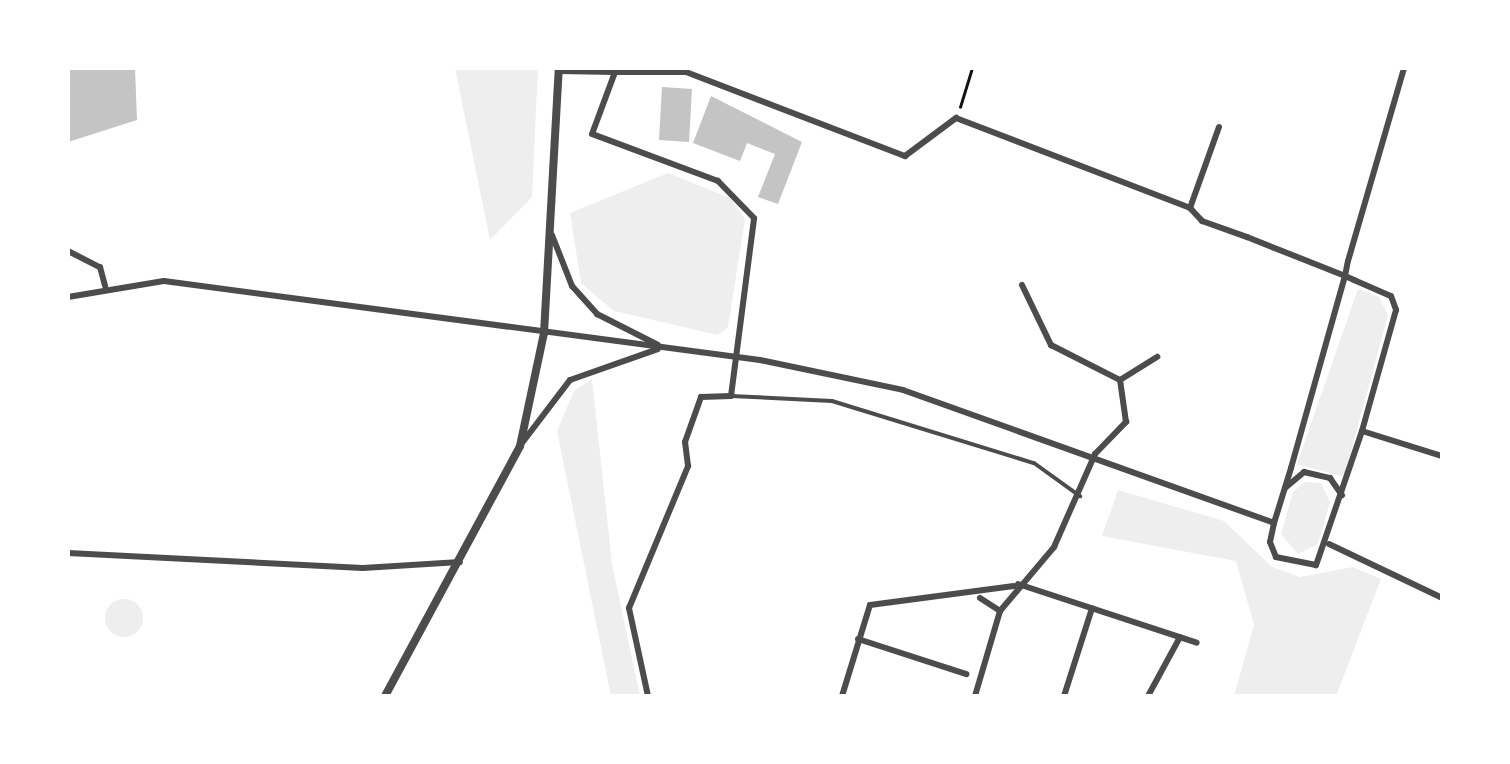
<!DOCTYPE html>
<html>
<head>
<meta charset="utf-8">
<style>
	body { margin:0 }
	#map { position:relative; width:1510px; height:764px; overflow:hidden; background:#fff; font-family:Figtree,sans-serif }
	div>[style] { position:absolute }
	.green>* { inset:0; background:#eee }
	.round { border-radius:50% }
	.building>* { inset:0; background:#c4c4c4 }
	.path>* { height:2.5px; margin:-1.25px; padding:0 1.25px; transform-origin:1.25px; border-radius:1.25px; background:#111 }
	.service>* { height:4px; margin:-2px; padding:0 2px; transform-origin:2px; border-radius:2px; background:#4c4c4c }
	.minor>* { height:6px; margin:-3px; padding:0 3px; transform-origin:3px; border-radius:3px; background:#4c4c4c }
	.tertiary>* { height:8px; margin:-4px; padding:0 4px; transform-origin:4px; border-radius:4px; background:#4c4c4c }
	span { translate:-50% -50%; white-space:nowrap; text-align:center; line-height:1.15; -webkit-text-stroke:8px #fff; paint-order:stroke }
	.frame { position:absolute; inset:0; border:70px solid #fff; pointer-events:none }
</style>
</head>
<body>
<div id="map">
	<div class="green">
		<div style="clip-path:polygon(455px 68px,538px 68px,532px 197px,490px 240px)"></div>
		<div style="clip-path:polygon(668px 173px,730px 198px,745px 219px,728px 327px,718px 335px,614px 311px,581px 283px,570px 213px)"></div>
		<div style="clip-path:polygon(1358px 289px,1379px 297px,1388px 315px,1344px 477px,1297px 464px)"></div>
		<div style="clip-path:polygon(592px 379px,612px 564px,640px 696px,611px 696px,557px 431px,574px 391px)"></div>
		<div style="clip-path:polygon(1305px 482px,1321px 483px,1330px 502px,1318px 544px,1298px 554px,1281px 534px,1293px 492px)"></div>
		<div style="clip-path:polygon(1118px 490px,1224px 521px,1272px 567px,1300px 577px,1353px 567px,1381px 579px,1336px 696px,1234px 696px,1254px 625px,1236px 561px,1102px 536px)"></div>
		<div class="round" style="left:105px;top:599px;width:38px;height:38px"></div>
	</div>
	<div class="building">
		<div style="clip-path:polygon(68px 68px,135px 68px,137px 120px,68px 142px)"></div>
		<div style="clip-path:polygon(662px 87px,692px 89px,689px 142px,659px 140px)"></div>
		<div style="clip-path:polygon(711px 96px,802px 142px,778px 204px,758px 197px,775px 154px,747px 143px,740px 161px,693px 143px)"></div>
	</div>
	<div class="path">
		<div style="left:960px;top:107px;width:41px;rotate:-72.9deg"></div>
	</div>
	<div class="service">
		<div style="left:731px;top:396px;width:101px;rotate:2.8deg"></div>
		<div style="left:832px;top:401px;width:211px;rotate:17.1deg"></div>
		<div style="left:1034px;top:463px;width:57px;rotate:35.7deg"></div>
	</div>
	<div class="minor">
		<div style="left:559px;top:71px;width:56px;rotate:1deg"></div>
		<div style="left:1190px;top:208px;width:86px;rotate:-70.3deg"></div>
		<div style="left:552px;top:235px;width:55px;rotate:68.6deg"></div>
		<div style="left:572px;top:286px;width:38px;rotate:48deg"></div>
		<div style="left:597px;top:314px;width:68px;rotate:26.9deg"></div>
		<div style="left:68px;top:251px;width:36px;rotate:27deg"></div>
		<div style="left:100px;top:267px;width:20px;rotate:75deg"></div>
		<div style="left:1022px;top:285px;width:67px;rotate:64.2deg"></div>
		<div style="left:1051px;top:345px;width:77px;rotate:26.9deg"></div>
		<div style="left:68px;top:297px;width:97px;rotate:-9.5deg"></div>
		<div style="left:164px;top:281px;width:601px;rotate:7.55deg"></div>
		<div style="left:760px;top:360px;width:146px;rotate:11.8deg"></div>
		<div style="left:903px;top:390px;width:394px;rotate:19.7deg"></div>
		<div style="left:1362px;top:431px;width:84px;rotate:17.4deg"></div>
		<div style="left:522px;top:443px;width:79px;rotate:-52.7deg"></div>
		<div style="left:570px;top:380px;width:93px;rotate:-19.4deg"></div>
		<div style="left:1285px;top:488px;width:25px;rotate:-40deg"></div>
		<div style="left:1304px;top:472px;width:27px;rotate:13deg"></div>
		<div style="left:1330px;top:478px;width:21px;rotate:55deg"></div>
		<div style="left:1329px;top:544px;width:125px;rotate:25.5deg"></div>
		<div style="left:68px;top:553px;width:295px;rotate:2.9deg"></div>
		<div style="left:363px;top:568px;width:97px;rotate:-3.5deg"></div>
		<div style="left:1018px;top:584px;width:188px;rotate:18.2deg"></div>
		<div style="left:980px;top:598px;width:24px;rotate:33deg"></div>
		<div style="left:858px;top:639px;width:114px;rotate:18deg"></div>
		<div style="left:648px;top:696px;width:90px;rotate:-102.2deg"></div>
		<div style="left:629px;top:608px;width:154px;rotate:-67.4deg"></div>
		<div style="left:688px;top:466px;width:24px;rotate:-97deg"></div>
		<div style="left:685px;top:442px;width:48px;rotate:-70.4deg"></div>
		<div style="left:701px;top:397px;width:30px;rotate:-2deg"></div>
		<div style="left:731px;top:396px;width:179px;rotate:-82.6deg"></div>
		<div style="left:754px;top:218px;width:52px;rotate:-134.2deg"></div>
		<div style="left:718px;top:181px;width:134px;rotate:-159.5deg"></div>
		<div style="left:592px;top:134px;width:66px;rotate:-69.6deg"></div>
		<div style="left:615px;top:72px;width:71px"></div>
		<div style="left:686px;top:72px;width:235px;rotate:21deg"></div>
		<div style="left:905px;top:156px;width:64px;rotate:-36.7deg"></div>
		<div style="left:956px;top:118px;width:251px;rotate:21deg"></div>
		<div style="left:1190px;top:208px;width:18px;rotate:47deg"></div>
		<div style="left:1202px;top:221px;width:48px;rotate:19.6deg"></div>
		<div style="left:1247px;top:237px;width:105px;rotate:21.7deg"></div>
		<div style="left:1345px;top:276px;width:10px;rotate:24deg"></div>
		<div style="left:1354px;top:280px;width:40px;rotate:23.4deg"></div>
		<div style="left:1391px;top:296px;width:15px;rotate:70deg"></div>
		<div style="left:1396px;top:310px;width:126px;rotate:105.7deg"></div>
		<div style="left:1362px;top:431px;width:142px;rotate:108.9deg"></div>
		<div style="left:1316px;top:565px;width:41px;rotate:-168.7deg"></div>
		<div style="left:1276px;top:557px;width:16px;rotate:-112deg"></div>
		<div style="left:1270px;top:542px;width:19px;rotate:-78deg"></div>
		<div style="left:1274px;top:523px;width:58px;rotate:-72.8deg"></div>
		<div style="left:1291px;top:468px;width:199px;rotate:-74.3deg"></div>
		<div style="left:1345px;top:276px;width:15px;rotate:-79deg"></div>
		<div style="left:1348px;top:261px;width:201px;rotate:-73.8deg"></div>
		<div style="left:842px;top:696px;width:95px;rotate:-72.9deg"></div>
		<div style="left:870px;top:605px;width:145px;rotate:-7.5deg"></div>
		<div style="left:975px;top:696px;width:89px;rotate:-73.6deg"></div>
		<div style="left:1000px;top:611px;width:84px;rotate:-49.8deg"></div>
		<div style="left:1054px;top:547px;width:102px;rotate:-66.2deg"></div>
		<div style="left:1095px;top:454px;width:45px;rotate:-45.9deg"></div>
		<div style="left:1126px;top:422px;width:42px;rotate:-98.1deg"></div>
		<div style="left:1120px;top:380px;width:44px;rotate:-31.9deg"></div>
		<div style="left:1064px;top:696px;width:92px;rotate:-72.3deg"></div>
		<div style="left:1148px;top:696px;width:67px;rotate:-61.5deg"></div>
	</div>
	<div class="tertiary">
		<div style="left:385px;top:696px;width:284px;rotate:-61.6deg"></div>
		<div style="left:520px;top:446px;width:116px;rotate:-78deg"></div>
		<div style="left:544px;top:333px;width:265px;rotate:-86.8deg"></div>
	</div>
	<div class="frame"></div>
</div>
</body>
</html>
